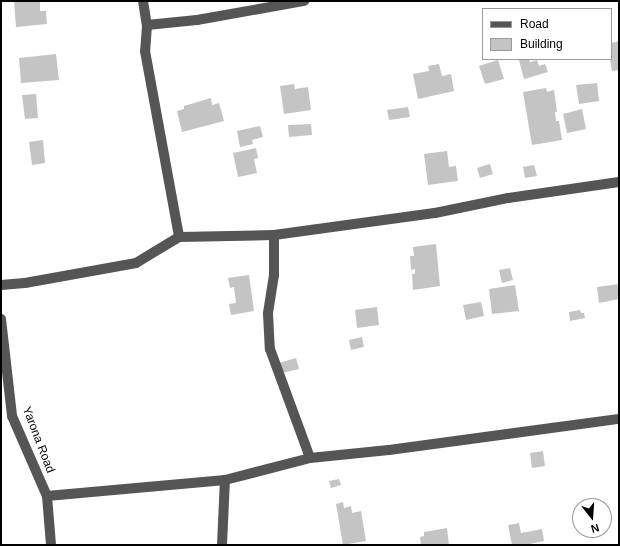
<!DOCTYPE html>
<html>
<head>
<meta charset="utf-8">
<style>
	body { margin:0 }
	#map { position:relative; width:620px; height:546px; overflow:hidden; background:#fff; font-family:Arial,sans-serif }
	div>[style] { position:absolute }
	.building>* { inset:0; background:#c4c4c4 }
	.minor>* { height:10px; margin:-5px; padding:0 5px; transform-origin:5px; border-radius:5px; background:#555 }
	span { translate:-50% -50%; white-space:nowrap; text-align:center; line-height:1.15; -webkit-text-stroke:3.5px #fff; paint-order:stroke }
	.street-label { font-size:12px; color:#000 }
	.frame { position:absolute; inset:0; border:2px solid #000; pointer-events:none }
	.legend { position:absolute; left:482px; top:8px; width:130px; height:52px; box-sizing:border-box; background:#fff; border:1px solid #999; margin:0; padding:5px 7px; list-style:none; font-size:12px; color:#000 }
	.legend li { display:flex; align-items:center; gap:8px; height:20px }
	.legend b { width:20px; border:1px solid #999 }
	.north { position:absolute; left:572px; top:498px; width:40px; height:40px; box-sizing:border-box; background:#fff; border:1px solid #999; border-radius:50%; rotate:163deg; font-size:11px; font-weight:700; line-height:16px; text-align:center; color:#000 }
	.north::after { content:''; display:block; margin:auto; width:14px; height:18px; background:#000; clip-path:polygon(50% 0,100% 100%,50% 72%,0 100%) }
</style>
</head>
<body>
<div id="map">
	<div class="building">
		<div style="clip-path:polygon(14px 1px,40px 1px,40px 11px,46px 11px,47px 24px,16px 27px)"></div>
		<div style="clip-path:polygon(619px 41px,619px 70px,612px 71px,610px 59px,611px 43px)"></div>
		<div style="clip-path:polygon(56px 54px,59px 80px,21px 83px,19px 58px)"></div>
		<div style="clip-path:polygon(523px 59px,529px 59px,530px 62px,537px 60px,539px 66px,545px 64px,548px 72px,524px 79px,519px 60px)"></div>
		<div style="clip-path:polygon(498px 60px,504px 79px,485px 84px,479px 66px)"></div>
		<div style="clip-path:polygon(439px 64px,442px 76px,451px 74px,454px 91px,418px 99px,413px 74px,429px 71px,428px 66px)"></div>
		<div style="clip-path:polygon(597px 83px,599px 101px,579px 104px,576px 85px)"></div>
		<div style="clip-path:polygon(294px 84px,295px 89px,308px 87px,311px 110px,284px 114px,280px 86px)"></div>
		<div style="clip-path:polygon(546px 88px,547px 92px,554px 90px,557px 112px,555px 112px,556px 121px,559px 121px,562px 140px,532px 145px,523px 92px)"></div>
		<div style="clip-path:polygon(36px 94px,38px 118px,25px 119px,22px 95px)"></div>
		<div style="clip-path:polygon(211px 98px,212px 105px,219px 103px,224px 121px,182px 132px,177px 111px,184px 109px,184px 106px)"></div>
		<div style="clip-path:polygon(408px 107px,410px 117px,389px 120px,387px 110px)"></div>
		<div style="clip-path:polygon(582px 109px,586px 129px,567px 133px,563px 114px)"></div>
		<div style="clip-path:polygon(311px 124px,312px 135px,289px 137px,288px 125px)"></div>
		<div style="clip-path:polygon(260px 126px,263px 137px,252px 140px,253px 144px,240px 147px,237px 131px)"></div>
		<div style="clip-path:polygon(43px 140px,45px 163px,32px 165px,29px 142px)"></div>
		<div style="clip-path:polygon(256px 148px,258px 158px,254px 159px,257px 173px,238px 177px,233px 153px)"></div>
		<div style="clip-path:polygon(447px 151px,449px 167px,456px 166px,458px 181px,428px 185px,424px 154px)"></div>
		<div style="clip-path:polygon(490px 164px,493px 174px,480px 178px,477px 168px)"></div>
		<div style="clip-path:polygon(534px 165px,537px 176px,525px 178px,523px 167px)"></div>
		<div style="clip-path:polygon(436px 244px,440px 286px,413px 290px,412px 274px,415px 274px,415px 269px,411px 270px,410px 256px,414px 256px,413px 247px)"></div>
		<div style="clip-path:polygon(510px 268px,513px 280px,502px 283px,499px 270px)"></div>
		<div style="clip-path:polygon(249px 275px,254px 311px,231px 315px,229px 304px,236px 303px,234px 287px,230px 288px,228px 278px)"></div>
		<div style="clip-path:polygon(619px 284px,619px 299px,599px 303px,597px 287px)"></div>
		<div style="clip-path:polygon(515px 285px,519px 311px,492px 314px,489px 289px)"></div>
		<div style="clip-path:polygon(481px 302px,484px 316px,466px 320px,463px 305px)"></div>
		<div style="clip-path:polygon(377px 307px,379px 325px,357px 328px,355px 310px)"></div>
		<div style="clip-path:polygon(580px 310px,581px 313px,584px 313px,585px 318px,570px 321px,569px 312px)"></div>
		<div style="clip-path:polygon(362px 337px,364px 347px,351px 350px,349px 340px)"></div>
		<div style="clip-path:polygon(296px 358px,299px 369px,282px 373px,279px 363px)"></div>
		<div style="clip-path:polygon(543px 451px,545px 466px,532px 468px,530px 453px)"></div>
		<div style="clip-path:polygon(339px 479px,341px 485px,331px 488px,329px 481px)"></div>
		<div style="clip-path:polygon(343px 502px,344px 508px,351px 506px,352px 513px,361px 511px,366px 541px,343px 545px,336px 504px)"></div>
		<div style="clip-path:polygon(519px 523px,521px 533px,542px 529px,544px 541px,525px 545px,512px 545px,508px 525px)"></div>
		<div style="clip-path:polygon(447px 528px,449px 545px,421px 545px,420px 537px,424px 536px,424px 532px)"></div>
	</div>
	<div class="minor">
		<div style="left:143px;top:1px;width:24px;rotate:81deg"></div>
		<div style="left:147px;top:25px;width:26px;rotate:94deg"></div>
		<div style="left:145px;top:51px;width:189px;rotate:79.6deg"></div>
		<div style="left:147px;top:25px;width:50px;rotate:-5.7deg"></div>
		<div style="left:197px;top:20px;width:109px;rotate:-10.1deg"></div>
		<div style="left:274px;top:235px;width:40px;rotate:90deg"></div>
		<div style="left:274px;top:275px;width:39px;rotate:99deg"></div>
		<div style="left:268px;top:314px;width:35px;rotate:87deg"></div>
		<div style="left:270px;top:349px;width:116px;rotate:69.8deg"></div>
		<div style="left:1px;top:285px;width:24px;rotate:-5deg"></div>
		<div style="left:25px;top:283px;width:113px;rotate:-10.2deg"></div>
		<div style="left:136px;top:263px;width:50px;rotate:-31.2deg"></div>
		<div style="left:179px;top:237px;width:95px;rotate:-1.2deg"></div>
		<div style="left:274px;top:235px;width:162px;rotate:-7.8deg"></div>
		<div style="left:435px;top:213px;width:75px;rotate:-11.6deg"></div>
		<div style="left:508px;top:198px;width:112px;rotate:-8.2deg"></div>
		<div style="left:1px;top:319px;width:98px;rotate:83.5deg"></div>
		<div style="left:12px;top:416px;width:87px;rotate:66.4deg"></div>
		<div style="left:47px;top:496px;width:49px;rotate:85.3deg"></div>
		<div style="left:47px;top:496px;width:179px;rotate:-5.1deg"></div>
		<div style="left:225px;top:480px;width:88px;rotate:-14.5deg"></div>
		<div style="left:310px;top:458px;width:79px;rotate:-5.8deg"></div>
		<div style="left:389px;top:450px;width:232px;rotate:-7.7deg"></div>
		<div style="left:222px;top:545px;width:65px;rotate:-87.4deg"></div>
	</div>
	<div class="street-label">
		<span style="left:38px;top:440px;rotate:69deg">Yarona Road</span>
	</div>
	<div class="frame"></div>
	<ul class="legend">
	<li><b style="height:5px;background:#555"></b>Road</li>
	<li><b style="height:11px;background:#c4c4c4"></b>Building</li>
	</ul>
	<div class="north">N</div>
</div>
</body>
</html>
